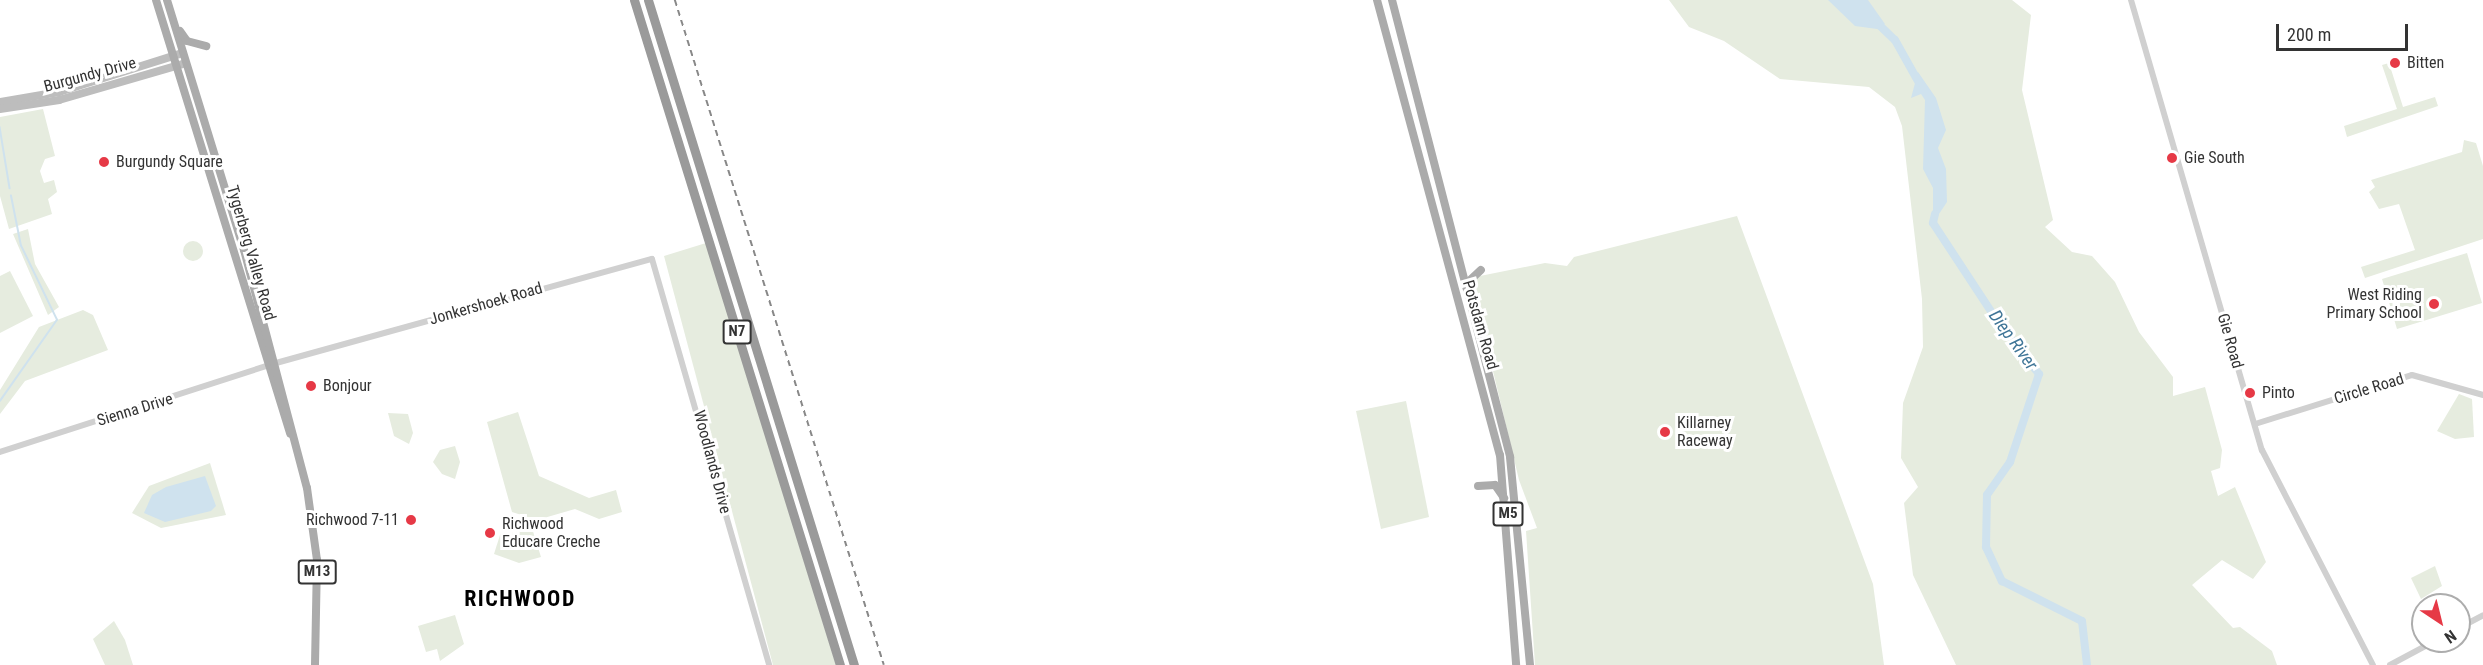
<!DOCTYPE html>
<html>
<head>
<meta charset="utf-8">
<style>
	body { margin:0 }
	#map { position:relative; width:2483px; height:665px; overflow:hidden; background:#fff; font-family:"Roboto Condensed",sans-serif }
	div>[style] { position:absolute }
	.green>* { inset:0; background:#e6ecdf }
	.round { border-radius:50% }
	.water>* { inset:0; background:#cfe2ee }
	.stream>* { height:1.5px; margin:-0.75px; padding:0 0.75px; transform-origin:0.75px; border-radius:0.75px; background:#cfe2ee }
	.river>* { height:8px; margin:-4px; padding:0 4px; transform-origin:4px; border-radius:4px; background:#cfe2ee }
	.tertiary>* { height:6px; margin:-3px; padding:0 3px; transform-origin:3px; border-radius:3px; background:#d0d0d0 }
	.secondary>* { height:8px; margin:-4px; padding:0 4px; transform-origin:4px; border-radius:4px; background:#bdbdbd }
	.primary>* { height:8px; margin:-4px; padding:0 4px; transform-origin:4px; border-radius:4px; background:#ababab }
	.motorway>* { height:9px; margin:-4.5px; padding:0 4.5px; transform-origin:4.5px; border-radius:4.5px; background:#9a9a9a }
	.rail>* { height:1.5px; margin-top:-0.75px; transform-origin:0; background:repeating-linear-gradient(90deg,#888 0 6px,transparent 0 10.5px) }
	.dots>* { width:16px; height:16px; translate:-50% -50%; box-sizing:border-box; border:3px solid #fff; border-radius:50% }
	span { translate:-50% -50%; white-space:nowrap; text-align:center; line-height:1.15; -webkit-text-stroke:6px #fff; paint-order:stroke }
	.shield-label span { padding:2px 4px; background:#fff; border:2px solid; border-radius:4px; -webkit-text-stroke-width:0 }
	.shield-label { font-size:15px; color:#333; font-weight:700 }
	.poi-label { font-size:16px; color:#333 }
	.left { translate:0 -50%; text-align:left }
	.right { translate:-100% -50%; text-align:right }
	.street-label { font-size:16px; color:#333 }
	.water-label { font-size:18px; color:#3f7597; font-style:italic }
	.district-label { font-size:22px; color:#000; font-weight:700; letter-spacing:1.5px }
	.north { position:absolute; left:2411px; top:593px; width:60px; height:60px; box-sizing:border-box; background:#fff; border:2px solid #adadad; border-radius:50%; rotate:145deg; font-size:16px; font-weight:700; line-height:24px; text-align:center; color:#333 }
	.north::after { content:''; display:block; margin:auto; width:21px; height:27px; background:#e63946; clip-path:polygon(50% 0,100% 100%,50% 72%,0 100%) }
	.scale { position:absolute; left:2276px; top:24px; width:132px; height:27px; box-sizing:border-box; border:3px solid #333; border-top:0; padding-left:8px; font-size:18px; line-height:21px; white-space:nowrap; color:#333; -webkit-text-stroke:4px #fff; paint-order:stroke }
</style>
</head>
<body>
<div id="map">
	<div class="green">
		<div style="clip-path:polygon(1669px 0,2012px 0,2031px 15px,2022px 90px,2053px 220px,2045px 227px,2072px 252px,2092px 256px,2115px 282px,2139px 332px,2173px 377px,2173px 396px,2205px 387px,2222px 450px,2220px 468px,2211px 471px,2218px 496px,2235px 487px,2266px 562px,2253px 579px,2222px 560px,2192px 585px,2233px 628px,2240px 627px,2272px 651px,2277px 665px,1956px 665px,1913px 575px,1904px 503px,1918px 487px,1901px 458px,1903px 403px,1923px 347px,1922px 299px,1902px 126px,1895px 107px,1869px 87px,1780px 79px,1724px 41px,1689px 27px)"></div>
		<div style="clip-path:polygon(2389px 63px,2403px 107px,2435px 97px,2438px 106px,2347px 137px,2344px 126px,2397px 109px,2382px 65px)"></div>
		<div style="clip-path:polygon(43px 109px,55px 156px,45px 159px,40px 171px,44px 183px,54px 180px,57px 192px,48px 199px,52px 214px,9px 229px,0 196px,0 117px)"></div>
		<div style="clip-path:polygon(2464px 140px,2476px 143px,2483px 166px,2483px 239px,2365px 278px,2361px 267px,2415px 250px,2399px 204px,2379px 209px,2369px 192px,2375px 187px,2371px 180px,2462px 152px)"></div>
		<div style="clip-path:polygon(1737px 216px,1873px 584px,1884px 665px,1535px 665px,1526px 531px,1537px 528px,1519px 480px,1472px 283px,1475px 277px,1545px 263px,1567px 266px,1574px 257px)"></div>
		<div style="clip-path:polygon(28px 229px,35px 264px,59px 307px,48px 315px,13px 234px)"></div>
		<div class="round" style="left:183px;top:241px;width:20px;height:20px"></div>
		<div style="clip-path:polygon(706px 243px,836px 665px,773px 665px,664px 256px)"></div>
		<div style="clip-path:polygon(2467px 253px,2482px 303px,2397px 329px,2382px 279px)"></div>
		<div style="clip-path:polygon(10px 271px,33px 316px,0 333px,0 276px)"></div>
		<div style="clip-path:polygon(83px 310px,93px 315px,108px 350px,25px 381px,0 414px,0 390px,39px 327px)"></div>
		<div style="clip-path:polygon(2459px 394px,2472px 399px,2474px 437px,2455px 439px,2437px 431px)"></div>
		<div style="clip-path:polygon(1406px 401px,1429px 517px,1381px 529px,1356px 411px)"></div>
		<div style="clip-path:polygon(518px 412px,539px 476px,589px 498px,616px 490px,622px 512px,599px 519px,575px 509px,537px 520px,512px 512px,487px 422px)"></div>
		<div style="clip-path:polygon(388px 413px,408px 414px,413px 433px,409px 444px,394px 436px)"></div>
		<div style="clip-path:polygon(455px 446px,460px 462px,455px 479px,442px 474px,433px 462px,440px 450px)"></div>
		<div style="clip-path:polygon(210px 463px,226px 515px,161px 528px,132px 513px,149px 486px)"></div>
		<div style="clip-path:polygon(506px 516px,531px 525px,541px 557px,519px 563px,494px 554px)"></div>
		<div style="clip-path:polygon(2435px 566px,2442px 586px,2421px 599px,2411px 578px)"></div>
		<div style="clip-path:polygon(455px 615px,464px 644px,440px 661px,437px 649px,426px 652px,418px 626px)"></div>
		<div style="clip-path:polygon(114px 621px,125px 640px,133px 665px,105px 665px,93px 639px)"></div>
	</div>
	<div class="water">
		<div style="clip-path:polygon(1828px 0,1868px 0,1885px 24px,1877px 29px,1855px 26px)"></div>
		<div style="clip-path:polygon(1918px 72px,1936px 98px,1946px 130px,1938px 148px,1946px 169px,1947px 202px,1933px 223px,1933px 188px,1923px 169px,1925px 100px,1921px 94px,1911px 98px)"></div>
		<div style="clip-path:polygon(205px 476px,216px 506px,211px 511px,165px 522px,144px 513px,152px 495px,166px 487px)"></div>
	</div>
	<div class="stream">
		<div style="left:0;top:127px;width:62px;rotate:80.7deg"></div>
		<div style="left:0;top:401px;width:99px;rotate:-54.9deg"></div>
		<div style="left:57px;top:320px;width:82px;rotate:-115.9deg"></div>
		<div style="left:21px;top:246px;width:51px;rotate:-101.3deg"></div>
	</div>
	<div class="river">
		<div style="left:1873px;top:19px;width:30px;rotate:44deg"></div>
		<div style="left:1895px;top:40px;width:49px;rotate:60.8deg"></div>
		<div style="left:1935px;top:214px;width:9px;rotate:103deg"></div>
		<div style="left:1933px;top:223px;width:115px;rotate:56.7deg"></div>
		<div style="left:1996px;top:319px;width:70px;rotate:52deg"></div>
		<div style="left:2039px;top:374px;width:93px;rotate:108.2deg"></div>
		<div style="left:2010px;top:462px;width:40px;rotate:124.9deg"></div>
		<div style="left:1987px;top:495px;width:52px;rotate:91.1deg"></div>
		<div style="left:1986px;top:547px;width:38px;rotate:65deg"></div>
		<div style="left:2002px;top:581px;width:89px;rotate:26.6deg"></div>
		<div style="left:2082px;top:621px;width:44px;rotate:83.5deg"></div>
	</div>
	<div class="tertiary">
		<div style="left:2131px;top:0;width:469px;rotate:73.8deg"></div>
		<div style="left:2262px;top:450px;width:242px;rotate:62.7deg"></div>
		<div style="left:2255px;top:424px;width:164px;rotate:-17.3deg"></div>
		<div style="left:2412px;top:375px;width:74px;rotate:15.7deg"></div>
		<div style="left:0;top:452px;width:290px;rotate:-17.9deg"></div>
		<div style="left:276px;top:363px;width:390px;rotate:-15.5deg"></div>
		<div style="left:652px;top:259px;width:423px;rotate:73.9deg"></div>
		<div style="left:2459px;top:628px;width:27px;rotate:-28deg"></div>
		<div style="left:2390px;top:665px;width:51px;rotate:-28.1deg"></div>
	</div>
	<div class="secondary">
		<div style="left:0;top:102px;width:60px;rotate:-9.6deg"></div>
		<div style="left:59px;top:92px;width:130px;rotate:-17.5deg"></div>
		<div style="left:0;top:109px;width:60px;rotate:-8.7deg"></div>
		<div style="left:59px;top:100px;width:132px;rotate:-16.2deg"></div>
	</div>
	<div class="primary">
		<div style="left:156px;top:0;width:454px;rotate:72.8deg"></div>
		<div style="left:167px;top:0;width:262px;rotate:72.9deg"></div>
		<div style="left:244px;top:250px;width:246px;rotate:75.2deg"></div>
		<div style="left:307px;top:488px;width:73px;rotate:82.1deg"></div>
		<div style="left:317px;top:560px;width:105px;rotate:91.1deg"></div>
		<div style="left:1377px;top:0;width:471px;rotate:74.9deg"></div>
		<div style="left:1500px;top:455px;width:211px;rotate:85.6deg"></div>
		<div style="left:1392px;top:0;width:472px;rotate:75.5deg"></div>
		<div style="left:1510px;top:457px;width:209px;rotate:84.5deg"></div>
		<div style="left:180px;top:31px;width:12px;rotate:55deg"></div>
		<div style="left:187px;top:41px;width:20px;rotate:15deg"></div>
		<div style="left:1467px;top:283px;width:19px;rotate:-43deg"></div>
		<div style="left:1478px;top:486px;width:17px;rotate:-3deg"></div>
		<div style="left:1495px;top:485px;width:16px;rotate:55deg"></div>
	</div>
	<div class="motorway">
		<div style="left:634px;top:0;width:696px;rotate:72.79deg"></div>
		<div style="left:648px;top:0;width:696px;rotate:72.79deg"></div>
	</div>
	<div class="rail">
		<div style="left:675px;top:0;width:697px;rotate:72.55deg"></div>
	</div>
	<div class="dots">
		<div style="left:2395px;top:63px;background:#e63946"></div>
		<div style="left:2172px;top:158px;background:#e63946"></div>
		<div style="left:104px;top:162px;background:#e63946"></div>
		<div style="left:2434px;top:304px;background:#e63946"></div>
		<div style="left:311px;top:386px;background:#e63946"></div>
		<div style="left:2250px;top:393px;background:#e63946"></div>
		<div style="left:1665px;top:432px;background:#e63946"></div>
		<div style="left:411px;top:520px;background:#e63946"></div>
		<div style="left:490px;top:533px;background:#e63946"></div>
	</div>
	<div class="shield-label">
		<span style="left:737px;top:332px">N7</span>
		<span style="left:1508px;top:514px">M5</span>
		<span style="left:317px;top:572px">M13</span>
	</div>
	<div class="poi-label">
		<span class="left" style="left:2407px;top:63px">Bitten</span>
		<span class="left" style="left:2184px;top:158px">Gie South</span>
		<span class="left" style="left:116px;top:162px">Burgundy Square</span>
		<span class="right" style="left:2422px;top:304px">West Riding<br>Primary School</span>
		<span class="left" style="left:323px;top:386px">Bonjour</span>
		<span class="left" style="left:2262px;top:393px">Pinto</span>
		<span class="left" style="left:1677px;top:432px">Killarney<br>Raceway</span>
		<span class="right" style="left:399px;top:520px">Richwood 7-11</span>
		<span class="left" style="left:502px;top:533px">Richwood<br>Educare Creche</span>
	</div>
	<div class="street-label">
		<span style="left:90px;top:75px;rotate:-15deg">Burgundy Drive</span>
		<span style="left:251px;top:253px;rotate:74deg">Tygerberg Valley Road</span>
		<span style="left:486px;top:304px;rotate:-16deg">Jonkershoek Road</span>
		<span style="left:1480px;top:325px;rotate:74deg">Potsdam Road</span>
		<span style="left:2230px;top:341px;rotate:74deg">Gie Road</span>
		<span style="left:2369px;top:389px;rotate:-17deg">Circle Road</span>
		<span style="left:135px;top:410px;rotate:-17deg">Sienna Drive</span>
		<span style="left:712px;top:462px;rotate:75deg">Woodlands Drive</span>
	</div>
	<div class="water-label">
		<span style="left:2013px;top:340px;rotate:54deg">Diep River</span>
	</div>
	<div class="district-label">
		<span style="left:520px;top:599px">RICHWOOD</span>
	</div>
	<div class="north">N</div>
	<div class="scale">200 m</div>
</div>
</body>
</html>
